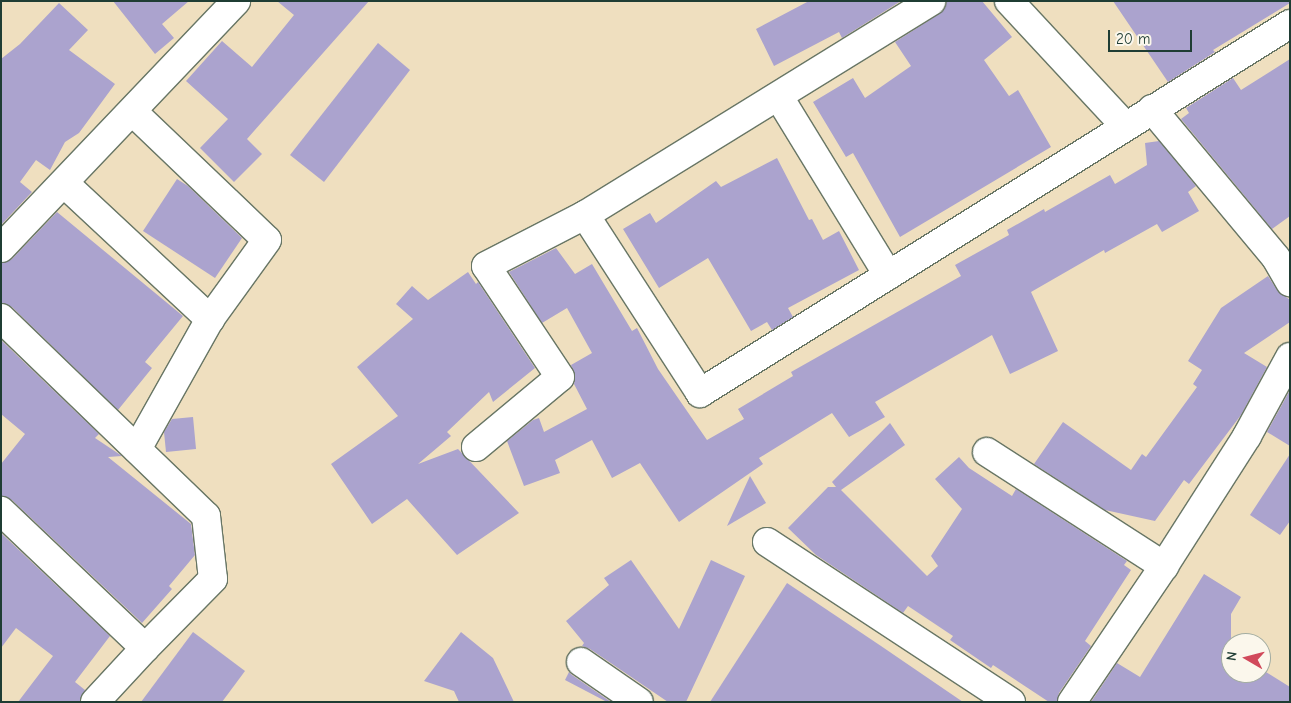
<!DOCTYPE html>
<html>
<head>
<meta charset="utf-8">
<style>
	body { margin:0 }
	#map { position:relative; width:1291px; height:703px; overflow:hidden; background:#efdfbf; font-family:"Comic Neue",sans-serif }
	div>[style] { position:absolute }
	.building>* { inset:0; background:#aba3ce }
	.roads { filter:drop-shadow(1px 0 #687665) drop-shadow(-1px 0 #687665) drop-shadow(0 1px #687665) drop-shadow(0 -1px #687665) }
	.minor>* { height:28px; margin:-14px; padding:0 14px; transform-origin:14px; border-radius:14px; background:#fff }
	span { translate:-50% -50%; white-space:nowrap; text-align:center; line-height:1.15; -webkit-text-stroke:4px #fbf7ec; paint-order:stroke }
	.frame { position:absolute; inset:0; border:2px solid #1f3d34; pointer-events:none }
	.north { position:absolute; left:1221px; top:633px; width:50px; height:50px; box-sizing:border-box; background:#fbf7ec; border:1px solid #a3ada2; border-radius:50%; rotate:278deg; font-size:14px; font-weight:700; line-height:20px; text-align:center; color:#1f3d34 }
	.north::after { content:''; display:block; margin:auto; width:18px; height:22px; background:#d1495b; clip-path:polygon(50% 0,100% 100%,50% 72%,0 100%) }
	.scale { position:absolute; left:1108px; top:30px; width:84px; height:22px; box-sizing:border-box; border:2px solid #1f3d34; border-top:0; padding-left:6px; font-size:15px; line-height:18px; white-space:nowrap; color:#1f3d34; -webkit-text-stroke:4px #fbf7ec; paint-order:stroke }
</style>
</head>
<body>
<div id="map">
	<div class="building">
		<div style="clip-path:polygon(113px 1px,189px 1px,162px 24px,174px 38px,155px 54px)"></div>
		<div style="clip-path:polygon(277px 1px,369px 1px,247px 139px,262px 154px,234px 182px,200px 148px,228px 119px,186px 81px,222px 41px,252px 67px,294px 15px)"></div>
		<div style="clip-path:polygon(809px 1px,901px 1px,842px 38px,839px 32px,774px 66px,756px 29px)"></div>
		<div style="clip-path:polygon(947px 1px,982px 1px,1012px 37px,984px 60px,1009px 96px,1018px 90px,1051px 147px,900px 237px,853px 153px,846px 157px,813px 102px,853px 78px,865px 98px,911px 66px,895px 42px,939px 14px,944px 9px)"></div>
		<div style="clip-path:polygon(1113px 1px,1290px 1px,1290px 3px,1213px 50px,1215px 52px,1168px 82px)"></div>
		<div style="clip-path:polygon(59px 3px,88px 30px,69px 50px,115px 84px,79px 133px,65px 142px,50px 170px,36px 160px,20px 182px,32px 192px,1px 225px,1px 59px,20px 44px)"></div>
		<div style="clip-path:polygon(378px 43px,410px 70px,324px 182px,290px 155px)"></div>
		<div style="clip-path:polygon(1290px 59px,1290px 216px,1272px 229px,1181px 119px,1189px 113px,1186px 108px,1233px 78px,1241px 90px)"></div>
		<div style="clip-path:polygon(1159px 141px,1196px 186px,1188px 192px,1199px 211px,1162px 232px,1157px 224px,1105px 253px,1104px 250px,1031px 292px,1058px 351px,1010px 374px,992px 335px,875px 402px,885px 417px,849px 437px,832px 413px,759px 458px,763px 464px,679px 522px,640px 463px,612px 478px,592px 440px,555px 460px,560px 473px,524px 486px,507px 441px,533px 420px,539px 418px,544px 432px,587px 409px,574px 384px,575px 375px,571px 365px,592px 353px,567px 308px,542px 323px,509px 272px,556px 248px,575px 274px,592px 264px,632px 331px,637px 328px,658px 369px,707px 440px,744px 419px,738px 409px,793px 376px,791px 372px,961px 276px,955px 265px,1009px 235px,1007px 230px,1044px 209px,1045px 212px,1110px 175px,1115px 184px,1147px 165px,1145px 143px)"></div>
		<div style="clip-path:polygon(777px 158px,809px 220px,812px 219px,823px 240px,839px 231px,859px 270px,788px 308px,793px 317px,772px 330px,767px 322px,751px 331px,708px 258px,659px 288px,623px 229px,650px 213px,656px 223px,716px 181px,721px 187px)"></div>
		<div style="clip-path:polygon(177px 179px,188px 186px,242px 238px,215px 278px,143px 231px)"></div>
		<div style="clip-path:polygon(57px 212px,183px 316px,145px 362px,152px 368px,118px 410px,12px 307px,1px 303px,1px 263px,12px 259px)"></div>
		<div style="clip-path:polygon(468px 272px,476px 284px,478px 282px,535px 368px,493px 402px,489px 392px,447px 432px,451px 436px,418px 464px,458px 449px,519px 513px,457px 555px,407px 499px,372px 524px,331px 464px,398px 416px,357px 367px,413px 319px,396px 304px,412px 286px,428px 300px)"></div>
		<div style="clip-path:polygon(1268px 276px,1277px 290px,1290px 300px,1290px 322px,1244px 353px,1267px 367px,1241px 415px,1189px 484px,1184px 480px,1155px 521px,1105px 510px,1034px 464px,1063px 422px,1131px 470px,1142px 454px,1146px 457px,1197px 387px,1193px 384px,1202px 370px,1188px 361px,1221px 308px)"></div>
		<div style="clip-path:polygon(1px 340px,99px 434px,95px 438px,122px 456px,108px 457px,191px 524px,195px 555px,169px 586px,172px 589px,142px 623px,12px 500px,1px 496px,1px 464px,25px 434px,1px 414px)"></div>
		<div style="clip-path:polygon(1290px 390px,1290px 446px,1267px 432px)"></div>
		<div style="clip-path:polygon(193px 417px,196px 449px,166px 452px,164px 432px,172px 419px)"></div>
		<div style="clip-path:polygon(890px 423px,905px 445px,841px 490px,927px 576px,938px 566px,931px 556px,962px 509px,935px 479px,959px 457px,969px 468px,1012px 496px,1016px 489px,1127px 561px,1124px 565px,1131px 570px,1085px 641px,1091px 646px,1059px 693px,1057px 702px,1049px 702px,993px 665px,991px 668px,950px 640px,953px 636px,908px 606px,903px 613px,816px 555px,788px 528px,828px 487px,836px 487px,832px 482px)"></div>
		<div style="clip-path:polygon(1290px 454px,1290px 521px,1280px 535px,1250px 515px)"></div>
		<div style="clip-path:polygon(750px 476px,766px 503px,727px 526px)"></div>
		<div style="clip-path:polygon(1px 533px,110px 636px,75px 682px,85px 690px,80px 702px,18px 702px,53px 656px,16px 628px,1px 648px)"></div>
		<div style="clip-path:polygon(631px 560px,679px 629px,711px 560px,745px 576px,686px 702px,668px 702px,590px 649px,582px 646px,584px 643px,566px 621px,609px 585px,604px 578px)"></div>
		<div style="clip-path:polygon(1204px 574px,1241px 597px,1231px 614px,1231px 673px,1261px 673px,1261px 669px,1290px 687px,1290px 702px,1091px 702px,1117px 663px,1140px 677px)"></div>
		<div style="clip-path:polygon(787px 583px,881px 646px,963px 702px,710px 702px)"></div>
		<div style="clip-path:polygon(193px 632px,245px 671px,222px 702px,141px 702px)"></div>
		<div style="clip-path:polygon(461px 632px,493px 658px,514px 702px,459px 702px,454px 691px,424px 681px)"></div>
		<div style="clip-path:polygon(569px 672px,572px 675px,611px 702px,607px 702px,565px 680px)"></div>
	</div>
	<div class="roads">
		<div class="minor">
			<div style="left:1009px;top:1px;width:171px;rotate:47.1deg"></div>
			<div style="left:779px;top:97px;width:209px;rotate:58.5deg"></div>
			<div style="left:1152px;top:109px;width:194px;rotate:50.2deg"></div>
			<div style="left:1276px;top:258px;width:28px;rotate:60deg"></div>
			<div style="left:133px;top:112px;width:185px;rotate:43.7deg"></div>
			<div style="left:267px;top:240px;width:97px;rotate:125.8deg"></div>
			<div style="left:210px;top:319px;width:149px;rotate:119.3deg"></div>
			<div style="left:64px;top:183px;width:200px;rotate:43deg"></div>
			<div style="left:585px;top:215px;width:212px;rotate:57.1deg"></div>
			<div style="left:700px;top:393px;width:696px;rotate:-32.02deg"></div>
			<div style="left:1px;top:248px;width:341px;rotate:-46.4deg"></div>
			<div style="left:1px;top:318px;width:285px;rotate:44deg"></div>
			<div style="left:206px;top:516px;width:63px;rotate:83.7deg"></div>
			<div style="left:213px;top:579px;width:97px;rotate:134.6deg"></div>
			<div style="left:145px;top:648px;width:199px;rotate:-136.4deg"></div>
			<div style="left:476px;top:447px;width:109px;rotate:-39.8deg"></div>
			<div style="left:560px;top:377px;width:133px;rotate:-123.7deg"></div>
			<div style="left:486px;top:266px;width:111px;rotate:-27.3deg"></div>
			<div style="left:585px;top:215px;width:407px;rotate:-31.7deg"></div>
			<div style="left:987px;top:452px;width:211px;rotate:32.8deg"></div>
			<div style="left:767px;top:542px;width:292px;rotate:33.3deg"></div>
			<div style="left:581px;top:662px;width:70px;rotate:34.6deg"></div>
			<div style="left:95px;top:702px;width:74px;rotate:-47.2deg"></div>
			<div style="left:1072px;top:702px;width:164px;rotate:-55.9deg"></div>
			<div style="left:1164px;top:566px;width:154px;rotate:-57.4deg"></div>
			<div style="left:1247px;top:436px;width:90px;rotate:-61.4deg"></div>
		</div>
	</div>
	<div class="frame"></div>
	<div class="north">N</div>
	<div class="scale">20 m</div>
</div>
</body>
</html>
